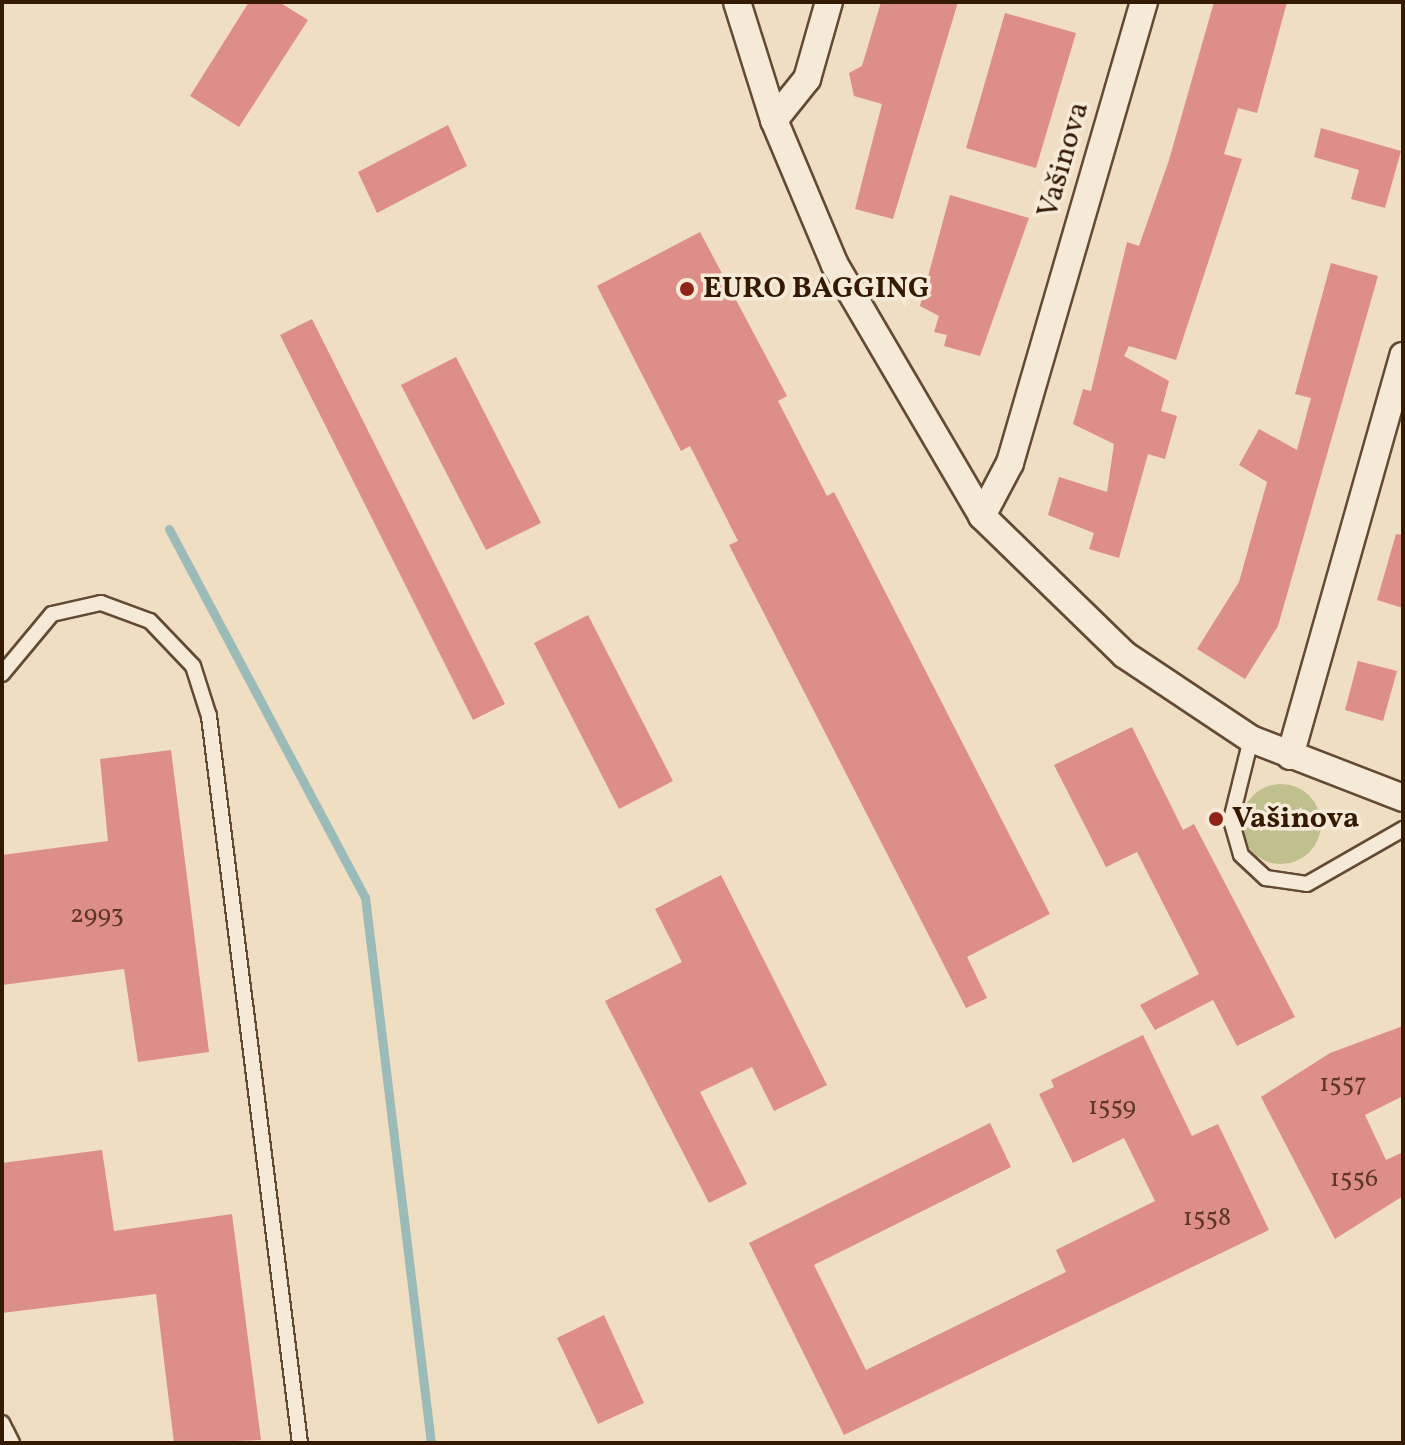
<!DOCTYPE html>
<html>
<head>
<meta charset="utf-8">
<style>
	body { margin:0 }
	#map { position:relative; width:1405px; height:1445px; overflow:hidden; background:#f0dec2; font-family:Vollkorn,serif }
	div>[style] { position:absolute }
	.green>* { inset:0; background:#c0c08f }
	.round { border-radius:50% }
	.stream>* { height:9px; margin:-4.5px; padding:0 4.5px; transform-origin:4.5px; border-radius:4.5px; background:#9bbbb8 }
	.building>* { inset:0; background:#dd8e86 }
	.roads { filter:drop-shadow(2px 0 #634b33) drop-shadow(-2px 0 #634b33) drop-shadow(0 2px #634b33) drop-shadow(0 -2px #634b33) }
	.lane>* { height:14px; margin:-7px; padding:0 7px; transform-origin:7px; border-radius:7px; background:#f5ead7 }
	.street>* { height:26px; margin:-13px; padding:0 13px; transform-origin:13px; border-radius:13px; background:#f5ead7 }
	.dots>* { width:22px; height:22px; translate:-50% -50%; box-sizing:border-box; border:4px solid #f5ead7; border-radius:50% }
	span { translate:-50% -50%; white-space:nowrap; text-align:center; line-height:1.15; -webkit-text-stroke:7px #f5ead7; paint-order:stroke }
	.number-label { font-size:26px; color:#5e3724 }
	.number-label span { -webkit-text-stroke-width:0 }
	.street-label { font-size:30px; color:#341a03 }
	.poi-label { font-size:30px; color:#341a03; font-weight:700 }
	.left { translate:0 -50%; text-align:left }
	.frame { position:absolute; inset:0; border:4px solid #341a03; pointer-events:none }
</style>
</head>
<body>
<div id="map">
	<div class="green">
		<div class="round" style="left:1241px;top:784px;width:80px;height:80px"></div>
	</div>
	<div class="stream">
		<div style="left:169px;top:529px;width:417px;rotate:62deg"></div>
		<div style="left:365px;top:897px;width:550px;rotate:83.11deg"></div>
	</div>
	<div class="building">
		<div style="clip-path:polygon(249px 2px,279px 2px,308px 20px,239px 127px,190px 96px)"></div>
		<div style="clip-path:polygon(881px 2px,958px 2px,893px 219px,855px 209px,882px 104px,854px 96px,849px 73px,862px 66px)"></div>
		<div style="clip-path:polygon(1214px 2px,1287px 2px,1257px 113px,1238px 108px,1224px 154px,1242px 159px,1176px 360px,1129px 346px,1124px 356px,1169px 381px,1161px 411px,1177px 416px,1165px 459px,1148px 454px,1119px 558px,1089px 549px,1094px 533px,1048px 515px,1059px 477px,1107px 492px,1114px 444px,1073px 424px,1083px 389px,1091px 391px,1127px 242px,1139px 246px,1169px 160px)"></div>
		<div style="clip-path:polygon(1005px 13px,1076px 33px,1036px 168px,966px 148px)"></div>
		<div style="clip-path:polygon(448px 125px,467px 166px,377px 213px,358px 172px)"></div>
		<div style="clip-path:polygon(1321px 128px,1401px 151px,1385px 208px,1351px 199px,1359px 170px,1314px 157px)"></div>
		<div style="clip-path:polygon(950px 195px,1029px 218px,980px 356px,944px 346px,947px 335px,934px 332px,939px 316px,920px 306px)"></div>
		<div style="clip-path:polygon(700px 232px,787px 396px,778px 401px,827px 496px,834px 492px,1050px 914px,967px 957px,987px 998px,966px 1008px,729px 545px,738px 541px,690px 446px,681px 451px,597px 286px)"></div>
		<div style="clip-path:polygon(1331px 263px,1378px 276px,1278px 626px,1245px 679px,1197px 649px,1239px 582px,1267px 482px,1239px 465px,1259px 429px,1297px 450px,1311px 398px,1295px 394px)"></div>
		<div style="clip-path:polygon(312px 319px,505px 704px,473px 720px,280px 335px)"></div>
		<div style="clip-path:polygon(456px 357px,541px 523px,486px 550px,401px 385px)"></div>
		<div style="clip-path:polygon(1396px 534px,1403px 535px,1403px 608px,1377px 600px)"></div>
		<div style="clip-path:polygon(588px 615px,673px 781px,619px 809px,534px 643px)"></div>
		<div style="clip-path:polygon(1358px 661px,1397px 671px,1383px 721px,1345px 710px)"></div>
		<div style="clip-path:polygon(1132px 727px,1183px 830px,1194px 824px,1295px 1017px,1237px 1046px,1213px 1000px,1155px 1030px,1140px 1005px,1199px 974px,1137px 852px,1106px 867px,1054px 765px)"></div>
		<div style="clip-path:polygon(171px 750px,209px 1052px,138px 1062px,124px 969px,2px 985px,2px 855px,108px 841px,100px 759px)"></div>
		<div style="clip-path:polygon(721px 875px,827px 1085px,774px 1111px,752px 1067px,700px 1092px,747px 1184px,709px 1203px,605px 1001px,682px 962px,655px 909px)"></div>
		<div style="clip-path:polygon(1403px 1026px,1403px 1096px,1365px 1115px,1386px 1160px,1403px 1152px,1403px 1196px,1335px 1239px,1261px 1097px,1330px 1053px)"></div>
		<div style="clip-path:polygon(1143px 1035px,1192px 1136px,1218px 1124px,1269px 1230px,844px 1435px,749px 1243px,990px 1123px,1011px 1167px,814px 1265px,866px 1370px,1066px 1272px,1056px 1250px,1155px 1201px,1124px 1138px,1073px 1163px,1039px 1094px,1054px 1087px,1051px 1080px)"></div>
		<div style="clip-path:polygon(102px 1150px,114px 1231px,232px 1214px,261px 1440px,174px 1443px,156px 1294px,2px 1313px,2px 1163px)"></div>
		<div style="clip-path:polygon(604px 1315px,644px 1403px,598px 1424px,557px 1338px)"></div>
	</div>
	<div class="roads">
		<div class="lane">
			<div style="left:2px;top:674px;width:78px;rotate:-50.2deg"></div>
			<div style="left:52px;top:614px;width:50px;rotate:-12.7deg"></div>
			<div style="left:101px;top:603px;width:52px;rotate:20.2deg"></div>
			<div style="left:150px;top:621px;width:62px;rotate:46.3deg"></div>
			<div style="left:193px;top:666px;width:52px;rotate:72.3deg"></div>
			<div style="left:209px;top:716px;width:733px;rotate:82.87deg"></div>
			<div style="left:1251px;top:739px;width:83px;rotate:103.9deg"></div>
			<div style="left:1231px;top:820px;width:36px;rotate:74deg"></div>
			<div style="left:1241px;top:855px;width:34px;rotate:43deg"></div>
			<div style="left:1266px;top:878px;width:41px;rotate:8.3deg"></div>
			<div style="left:1307px;top:884px;width:111px;rotate:-29.8deg"></div>
			<div style="left:2px;top:1423px;width:22px;rotate:63deg"></div>
		</div>
		<div class="street">
			<div style="left:737px;top:2px;width:124px;rotate:72.6deg"></div>
			<div style="left:774px;top:120px;width:157px;rotate:67.2deg"></div>
			<div style="left:835px;top:265px;width:291px;rotate:59.6deg"></div>
			<div style="left:982px;top:516px;width:199px;rotate:44.2deg"></div>
			<div style="left:1125px;top:655px;width:151px;rotate:33.7deg"></div>
			<div style="left:1251px;top:739px;width:163px;rotate:21.2deg"></div>
			<div style="left:774px;top:120px;width:53px;rotate:-51.2deg"></div>
			<div style="left:807px;top:79px;width:80px;rotate:-74.1deg"></div>
			<div style="left:982px;top:516px;width:60px;rotate:-62.2deg"></div>
			<div style="left:1010px;top:463px;width:480px;rotate:-73.8deg"></div>
			<div style="left:1290px;top:756px;width:416px;rotate:-74.2deg"></div>
		</div>
	</div>
	<div class="dots">
		<div style="left:687px;top:289px;background:#8f2418"></div>
		<div style="left:1216px;top:819px;background:#8f2418"></div>
	</div>
	<div class="number-label">
		<span style="left:97px;top:916px">2993</span>
		<span style="left:1343px;top:1085px">1557</span>
		<span style="left:1112px;top:1108px">1559</span>
		<span style="left:1354px;top:1180px">1556</span>
		<span style="left:1207px;top:1219px">1558</span>
	</div>
	<div class="street-label">
		<span style="left:1064px;top:160px;rotate:-74deg">Vašinova</span>
	</div>
	<div class="poi-label">
		<span class="left" style="left:703px;top:289px">EURO BAGGING</span>
		<span class="left" style="left:1232px;top:819px">Vašinova</span>
	</div>
	<div class="frame"></div>
</div>
</body>
</html>
